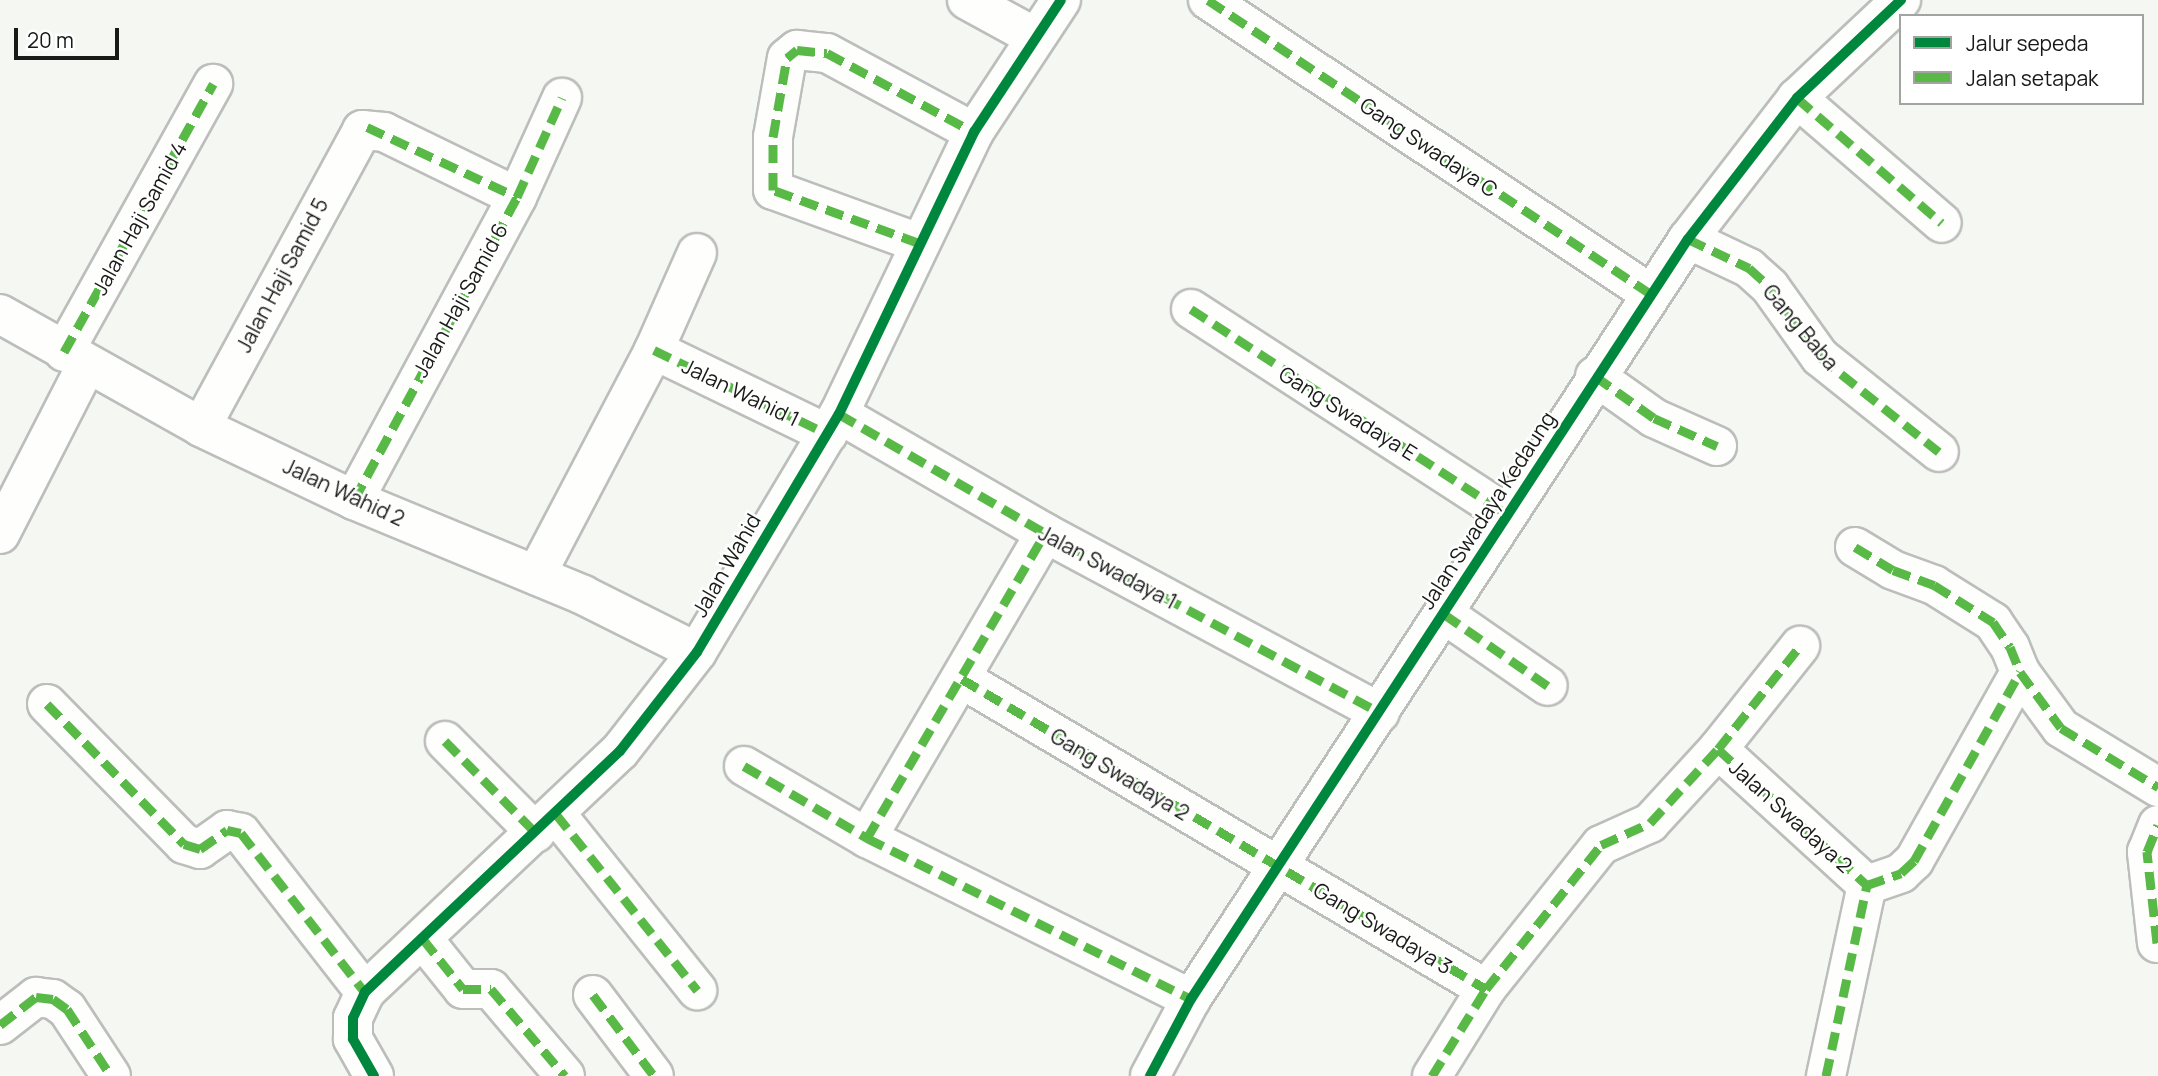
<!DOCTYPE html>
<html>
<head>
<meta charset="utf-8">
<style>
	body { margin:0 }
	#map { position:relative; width:2158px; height:1076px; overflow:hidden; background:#f5f7f3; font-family:Manrope,sans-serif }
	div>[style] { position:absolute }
	.roads { filter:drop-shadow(2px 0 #bcbebb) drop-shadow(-2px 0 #bcbebb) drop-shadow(0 2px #bcbebb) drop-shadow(0 -2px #bcbebb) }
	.minor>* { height:38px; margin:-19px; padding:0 19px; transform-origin:19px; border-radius:19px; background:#fefefd }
	.quiet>* { height:9px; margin-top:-4.5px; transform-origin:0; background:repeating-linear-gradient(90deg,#58b947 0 18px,transparent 0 27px) }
	.cycleway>* { height:10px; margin:-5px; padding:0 5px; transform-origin:5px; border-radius:5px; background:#00873e }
	span { translate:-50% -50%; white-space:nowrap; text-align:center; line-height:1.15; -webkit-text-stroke:5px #fff; paint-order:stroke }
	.street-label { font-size:21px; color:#181a17 }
	.legend { position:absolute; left:1899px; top:14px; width:245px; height:91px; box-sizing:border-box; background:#fff; border:2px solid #a3a3a2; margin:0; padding:9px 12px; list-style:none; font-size:21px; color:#181a17 }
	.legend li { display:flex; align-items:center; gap:14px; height:35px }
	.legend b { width:35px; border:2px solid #a3a3a2 }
	.scale { position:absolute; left:14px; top:28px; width:105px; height:32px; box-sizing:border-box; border:4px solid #181a17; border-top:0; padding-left:9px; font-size:21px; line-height:24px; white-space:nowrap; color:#181a17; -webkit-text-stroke:5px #fff; paint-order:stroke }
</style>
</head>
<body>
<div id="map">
	<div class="roads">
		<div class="minor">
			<div style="left:967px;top:0;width:77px;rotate:28.6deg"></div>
			<div style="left:1208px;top:0;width:532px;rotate:33.57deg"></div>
			<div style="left:1797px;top:98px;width:191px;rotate:40.8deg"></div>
			<div style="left:1688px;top:239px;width:68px;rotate:25.4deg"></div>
			<div style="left:1749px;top:268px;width:28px;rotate:42deg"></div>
			<div style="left:1770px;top:287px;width:86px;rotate:54.5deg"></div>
			<div style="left:1820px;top:357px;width:152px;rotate:38.6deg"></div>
			<div style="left:919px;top:243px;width:155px;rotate:-160deg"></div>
			<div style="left:773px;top:190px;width:53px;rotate:-90deg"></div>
			<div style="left:773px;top:137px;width:80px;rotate:-80deg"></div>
			<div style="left:787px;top:58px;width:13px;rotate:-39deg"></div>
			<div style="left:797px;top:50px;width:30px;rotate:6deg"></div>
			<div style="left:827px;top:53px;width:167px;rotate:28.3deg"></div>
			<div style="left:1191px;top:309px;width:377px;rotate:33deg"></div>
			<div style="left:0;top:314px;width:231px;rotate:29.3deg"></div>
			<div style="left:201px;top:427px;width:170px;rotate:25.5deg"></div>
			<div style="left:354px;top:500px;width:248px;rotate:22.5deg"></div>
			<div style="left:583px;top:595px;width:127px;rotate:26.6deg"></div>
			<div style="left:654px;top:350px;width:193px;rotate:25.8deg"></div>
			<div style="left:64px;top:352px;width:307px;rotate:-60.9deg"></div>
			<div style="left:1595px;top:376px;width:72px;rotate:35.4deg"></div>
			<div style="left:1654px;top:418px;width:69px;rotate:24deg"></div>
			<div style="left:839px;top:414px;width:238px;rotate:30deg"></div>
			<div style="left:1045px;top:533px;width:380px;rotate:28.2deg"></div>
			<div style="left:201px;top:427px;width:338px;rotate:-61.5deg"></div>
			<div style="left:362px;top:130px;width:22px;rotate:5deg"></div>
			<div style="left:384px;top:132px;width:148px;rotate:26deg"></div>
			<div style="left:354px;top:500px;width:344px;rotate:-61.7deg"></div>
			<div style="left:517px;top:197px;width:109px;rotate:-65.6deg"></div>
			<div style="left:0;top:534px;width:191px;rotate:-62.9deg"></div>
			<div style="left:1855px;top:547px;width:44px;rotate:31.2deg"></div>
			<div style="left:1893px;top:570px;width:44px;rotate:20.1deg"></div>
			<div style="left:1934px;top:585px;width:70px;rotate:32.1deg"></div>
			<div style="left:1993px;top:622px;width:30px;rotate:56deg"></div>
			<div style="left:2010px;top:647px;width:27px;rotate:68deg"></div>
			<div style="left:2020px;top:672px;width:69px;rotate:53.8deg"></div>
			<div style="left:2061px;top:728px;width:114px;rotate:31.3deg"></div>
			<div style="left:536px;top:575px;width:254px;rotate:-62.3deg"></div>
			<div style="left:654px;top:350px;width:106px;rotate:-66.1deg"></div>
			<div style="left:1444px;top:614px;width:126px;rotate:34.7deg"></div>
			<div style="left:962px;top:679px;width:609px;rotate:30.61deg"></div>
			<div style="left:47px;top:704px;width:196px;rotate:45.6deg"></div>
			<div style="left:184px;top:844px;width:17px;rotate:17deg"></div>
			<div style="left:200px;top:849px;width:33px;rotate:-35deg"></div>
			<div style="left:227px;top:830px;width:14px;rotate:12deg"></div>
			<div style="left:241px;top:833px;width:202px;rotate:52.1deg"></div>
			<div style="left:445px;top:741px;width:129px;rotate:45.3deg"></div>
			<div style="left:1718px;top:749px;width:202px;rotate:42.4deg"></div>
			<div style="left:1867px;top:885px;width:36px;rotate:-19deg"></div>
			<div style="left:1901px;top:873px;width:18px;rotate:-43deg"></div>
			<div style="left:1914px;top:861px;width:217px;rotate:-60.7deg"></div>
			<div style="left:744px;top:766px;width:143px;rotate:30.3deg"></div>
			<div style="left:867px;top:838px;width:362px;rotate:26.4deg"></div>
			<div style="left:556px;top:814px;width:226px;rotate:51.3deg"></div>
			<div style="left:867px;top:838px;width:353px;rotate:-59.7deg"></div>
			<div style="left:423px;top:939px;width:64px;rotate:51.3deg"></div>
			<div style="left:463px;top:989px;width:28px"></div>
			<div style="left:491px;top:989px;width:114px;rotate:49.6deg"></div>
			<div style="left:2157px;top:943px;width:92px;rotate:-96.3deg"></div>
			<div style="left:2147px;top:852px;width:29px;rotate:-68deg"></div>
			<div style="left:593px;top:995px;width:101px;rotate:53deg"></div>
			<div style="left:0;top:1025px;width:46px;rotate:-37.9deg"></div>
			<div style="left:36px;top:997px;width:17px;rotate:7deg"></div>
			<div style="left:53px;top:999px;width:17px;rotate:36deg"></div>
			<div style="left:67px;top:1009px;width:80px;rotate:56.7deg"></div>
			<div style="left:374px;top:1076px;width:43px;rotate:-119.6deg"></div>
			<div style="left:353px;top:1039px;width:21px;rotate:-90deg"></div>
			<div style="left:353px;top:1018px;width:29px;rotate:-65deg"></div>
			<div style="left:365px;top:992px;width:351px;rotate:-43.4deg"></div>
			<div style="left:620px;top:751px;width:125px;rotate:-52.1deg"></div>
			<div style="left:697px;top:652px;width:277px;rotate:-59.2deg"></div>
			<div style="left:839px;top:414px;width:313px;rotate:-64.4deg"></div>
			<div style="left:974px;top:132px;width:158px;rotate:-56.6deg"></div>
			<div style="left:1150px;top:1076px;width:87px;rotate:-62deg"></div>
			<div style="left:1191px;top:999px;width:908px;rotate:-56.82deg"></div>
			<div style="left:1688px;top:239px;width:178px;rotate:-52.3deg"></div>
			<div style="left:1797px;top:98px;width:143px;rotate:-43.3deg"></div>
			<div style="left:1432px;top:1076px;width:102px;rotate:-58.2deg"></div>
			<div style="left:1486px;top:989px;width:184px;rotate:-51.4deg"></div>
			<div style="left:1601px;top:845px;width:54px;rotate:-24.2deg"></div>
			<div style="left:1650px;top:823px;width:100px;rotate:-47.4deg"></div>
			<div style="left:1718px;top:749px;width:132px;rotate:-51.5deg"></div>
			<div style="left:1826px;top:1076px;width:195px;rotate:-77.9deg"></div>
		</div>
	</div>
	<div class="quiet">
		<div style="left:1208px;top:0;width:532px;rotate:33.57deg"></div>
		<div style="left:1797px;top:98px;width:191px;rotate:40.8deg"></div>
		<div style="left:367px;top:127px;width:166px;rotate:25deg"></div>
		<div style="left:1688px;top:239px;width:68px;rotate:25.4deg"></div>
		<div style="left:1749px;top:268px;width:28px;rotate:42deg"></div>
		<div style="left:1770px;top:287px;width:86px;rotate:54.5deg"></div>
		<div style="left:1820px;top:357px;width:152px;rotate:38.6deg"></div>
		<div style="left:919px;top:243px;width:155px;rotate:-160deg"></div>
		<div style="left:773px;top:190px;width:53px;rotate:-90deg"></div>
		<div style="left:773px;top:137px;width:80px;rotate:-80deg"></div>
		<div style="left:787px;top:58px;width:13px;rotate:-39deg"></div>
		<div style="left:797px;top:50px;width:30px;rotate:6deg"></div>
		<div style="left:827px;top:53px;width:167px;rotate:28.3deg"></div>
		<div style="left:1191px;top:309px;width:377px;rotate:33deg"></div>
		<div style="left:654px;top:350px;width:193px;rotate:25.8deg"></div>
		<div style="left:64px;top:352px;width:307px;rotate:-60.9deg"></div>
		<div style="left:1595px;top:376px;width:72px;rotate:35.4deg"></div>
		<div style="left:1654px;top:418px;width:69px;rotate:24deg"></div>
		<div style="left:839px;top:414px;width:238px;rotate:30deg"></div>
		<div style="left:1045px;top:533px;width:380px;rotate:28.2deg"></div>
		<div style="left:354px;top:500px;width:344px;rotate:-61.7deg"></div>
		<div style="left:517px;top:197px;width:109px;rotate:-65.6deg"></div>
		<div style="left:1855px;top:547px;width:44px;rotate:31.2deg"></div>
		<div style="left:1893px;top:570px;width:44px;rotate:20.1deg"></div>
		<div style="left:1934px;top:585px;width:70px;rotate:32.1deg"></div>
		<div style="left:1993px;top:622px;width:30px;rotate:56deg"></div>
		<div style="left:2010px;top:647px;width:27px;rotate:68deg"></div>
		<div style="left:2020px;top:672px;width:69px;rotate:53.8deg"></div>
		<div style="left:2061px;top:728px;width:114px;rotate:31.3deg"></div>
		<div style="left:1444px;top:614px;width:126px;rotate:34.7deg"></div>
		<div style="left:962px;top:679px;width:609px;rotate:30.61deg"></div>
		<div style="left:47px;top:704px;width:196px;rotate:45.6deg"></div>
		<div style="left:184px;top:844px;width:17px;rotate:17deg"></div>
		<div style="left:200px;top:849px;width:33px;rotate:-35deg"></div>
		<div style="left:227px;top:830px;width:14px;rotate:12deg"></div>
		<div style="left:241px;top:833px;width:202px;rotate:52.1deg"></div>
		<div style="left:445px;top:741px;width:129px;rotate:45.3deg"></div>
		<div style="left:1718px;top:749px;width:202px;rotate:42.4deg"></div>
		<div style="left:1867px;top:885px;width:36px;rotate:-19deg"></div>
		<div style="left:1901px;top:873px;width:18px;rotate:-43deg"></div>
		<div style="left:1914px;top:861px;width:217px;rotate:-60.7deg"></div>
		<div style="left:744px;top:766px;width:143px;rotate:30.3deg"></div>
		<div style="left:867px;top:838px;width:362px;rotate:26.4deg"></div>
		<div style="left:556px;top:814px;width:226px;rotate:51.3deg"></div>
		<div style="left:867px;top:838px;width:353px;rotate:-59.7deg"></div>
		<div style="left:423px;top:939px;width:64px;rotate:51.3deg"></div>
		<div style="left:463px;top:989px;width:28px"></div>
		<div style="left:491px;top:989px;width:114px;rotate:49.6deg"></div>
		<div style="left:2157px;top:943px;width:92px;rotate:-96.3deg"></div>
		<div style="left:2147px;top:852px;width:29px;rotate:-68deg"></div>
		<div style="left:593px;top:995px;width:101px;rotate:53deg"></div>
		<div style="left:0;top:1025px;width:46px;rotate:-37.9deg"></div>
		<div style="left:36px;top:997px;width:17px;rotate:7deg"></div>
		<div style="left:53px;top:999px;width:17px;rotate:36deg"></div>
		<div style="left:67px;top:1009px;width:80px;rotate:56.7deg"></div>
		<div style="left:1432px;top:1076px;width:102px;rotate:-58.2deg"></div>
		<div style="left:1486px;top:989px;width:184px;rotate:-51.4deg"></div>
		<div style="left:1601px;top:845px;width:54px;rotate:-24.2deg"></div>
		<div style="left:1650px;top:823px;width:100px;rotate:-47.4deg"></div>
		<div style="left:1718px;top:749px;width:132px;rotate:-51.5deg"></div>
		<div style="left:1826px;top:1076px;width:195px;rotate:-77.9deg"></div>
	</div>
	<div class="cycleway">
		<div style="left:374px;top:1076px;width:43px;rotate:-119.6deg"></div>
		<div style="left:353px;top:1039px;width:21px;rotate:-90deg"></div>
		<div style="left:353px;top:1018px;width:29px;rotate:-65deg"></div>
		<div style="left:365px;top:992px;width:351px;rotate:-43.4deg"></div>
		<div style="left:620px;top:751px;width:125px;rotate:-52.1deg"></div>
		<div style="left:697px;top:652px;width:277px;rotate:-59.2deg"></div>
		<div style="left:839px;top:414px;width:313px;rotate:-64.4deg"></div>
		<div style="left:974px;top:132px;width:158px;rotate:-56.6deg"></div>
		<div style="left:1150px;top:1076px;width:87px;rotate:-62deg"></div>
		<div style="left:1191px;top:999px;width:908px;rotate:-56.82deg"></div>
		<div style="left:1688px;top:239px;width:178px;rotate:-52.3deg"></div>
		<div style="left:1797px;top:98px;width:143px;rotate:-43.3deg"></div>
	</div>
	<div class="street-label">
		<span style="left:1429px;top:147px;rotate:34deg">Gang Swadaya C</span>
		<span style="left:139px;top:218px;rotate:-61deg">Jalan Haji Samid 4</span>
		<span style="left:282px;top:275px;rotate:-62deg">Jalan Haji Samid 5</span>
		<span style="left:460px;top:300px;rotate:-61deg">Jalan Haji Samid 6</span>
		<span style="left:1801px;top:327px;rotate:50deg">Gang Baba</span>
		<span style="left:741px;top:392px;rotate:26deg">Jalan Wahid 1</span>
		<span style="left:1348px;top:413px;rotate:32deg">Gang Swadaya E</span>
		<span style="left:344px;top:492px;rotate:25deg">Jalan Wahid 2</span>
		<span style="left:1487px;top:510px;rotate:-57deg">Jalan Swadaya Kedaung</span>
		<span style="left:726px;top:565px;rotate:-60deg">Jalan Wahid</span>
		<span style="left:1108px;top:567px;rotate:28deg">Jalan Swadaya 1</span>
		<span style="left:1120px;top:774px;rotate:31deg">Gang Swadaya 2</span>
		<span style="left:1791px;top:816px;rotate:42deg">Jalan Swadaya 2</span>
		<span style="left:1383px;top:928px;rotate:31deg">Gang Swadaya 3</span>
	</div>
	<ul class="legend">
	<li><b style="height:9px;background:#00873e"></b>Jalur sepeda</li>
	<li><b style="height:9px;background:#58b947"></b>Jalan setapak</li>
	</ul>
	<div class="scale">20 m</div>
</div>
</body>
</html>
